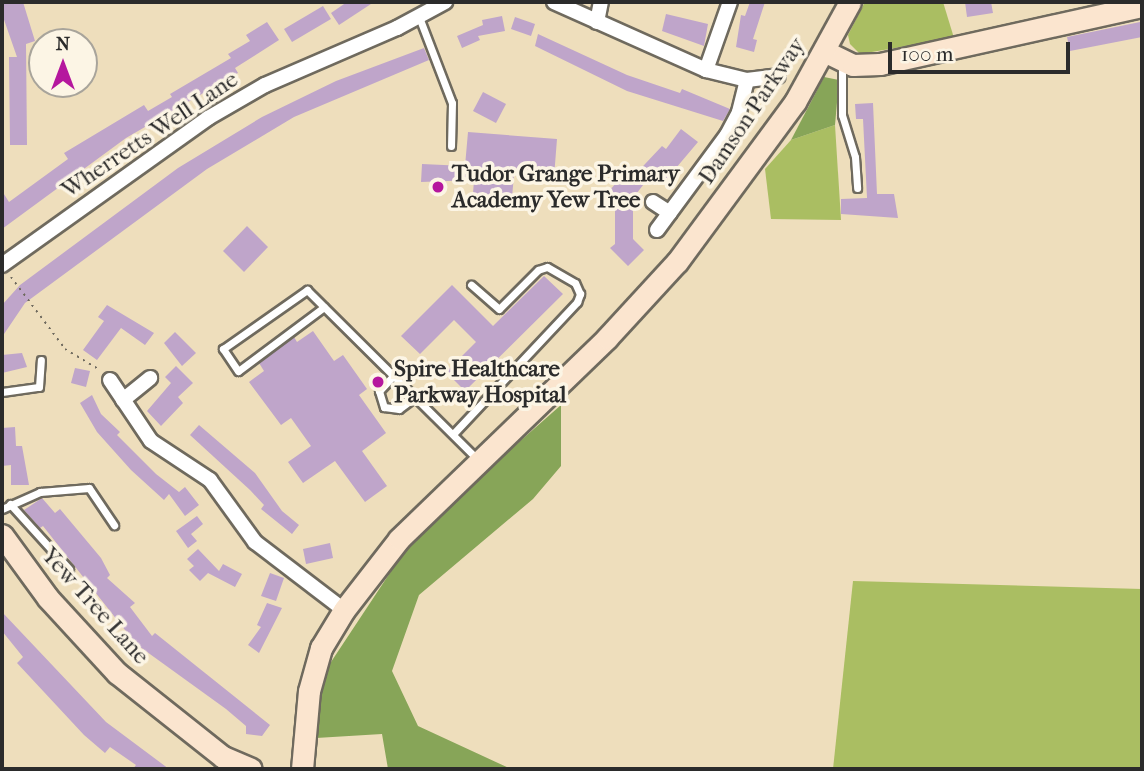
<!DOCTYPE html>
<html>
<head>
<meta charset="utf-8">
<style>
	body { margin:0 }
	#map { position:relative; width:1144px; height:771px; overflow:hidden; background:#eedebc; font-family:"IM FELL French Canon",serif }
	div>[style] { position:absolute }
	.green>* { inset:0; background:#aabe62 }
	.forest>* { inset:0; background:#87a558 }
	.building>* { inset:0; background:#bfa5ca }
	.path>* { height:2px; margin-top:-1px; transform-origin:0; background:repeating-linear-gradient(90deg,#6f6a5e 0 2px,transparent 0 7px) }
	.roads { filter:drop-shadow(2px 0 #6f6a5e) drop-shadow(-2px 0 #6f6a5e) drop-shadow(0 2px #6f6a5e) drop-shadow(0 -2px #6f6a5e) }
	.lane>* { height:7px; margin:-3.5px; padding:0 3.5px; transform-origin:3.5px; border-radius:3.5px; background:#fff }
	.street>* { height:14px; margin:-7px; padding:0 7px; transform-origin:7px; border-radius:7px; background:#fff }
	.secondary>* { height:21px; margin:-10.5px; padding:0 10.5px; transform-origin:10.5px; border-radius:10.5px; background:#fbe5cf }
	.dots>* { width:19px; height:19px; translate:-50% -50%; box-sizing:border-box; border:4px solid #fcf5e5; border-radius:50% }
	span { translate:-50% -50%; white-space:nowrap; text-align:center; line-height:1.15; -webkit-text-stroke:7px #fcf5e5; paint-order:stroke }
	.street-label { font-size:23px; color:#2b2b2b }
	.poi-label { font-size:23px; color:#2b2b2b; font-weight:700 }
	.left { translate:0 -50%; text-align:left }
	.frame { position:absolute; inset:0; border:4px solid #2b2b2b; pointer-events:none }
	.north { position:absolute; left:28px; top:28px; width:70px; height:70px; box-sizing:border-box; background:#fcf5e5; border:2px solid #a8a49b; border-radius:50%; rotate:0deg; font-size:19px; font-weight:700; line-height:28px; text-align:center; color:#2b2b2b }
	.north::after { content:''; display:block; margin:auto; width:24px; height:32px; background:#b5179e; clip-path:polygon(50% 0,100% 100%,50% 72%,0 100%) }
	.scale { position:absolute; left:888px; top:42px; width:182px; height:32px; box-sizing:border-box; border:4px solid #2b2b2b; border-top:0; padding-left:9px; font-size:21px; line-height:24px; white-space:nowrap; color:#2b2b2b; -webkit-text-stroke:5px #fcf5e5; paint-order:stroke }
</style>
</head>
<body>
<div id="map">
	<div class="green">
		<div style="clip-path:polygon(865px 2px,943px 2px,954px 38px,860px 54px,850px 44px,848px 35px)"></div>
		<div style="clip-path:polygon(835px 125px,841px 220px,771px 219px,765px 169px,791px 140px)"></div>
		<div style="clip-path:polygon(853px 581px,1142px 589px,1142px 769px,833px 769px)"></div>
	</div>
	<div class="forest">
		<div style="clip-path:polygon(824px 77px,839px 80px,835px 125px,791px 140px)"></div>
		<div style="clip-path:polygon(561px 405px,561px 466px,533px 499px,419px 595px,392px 671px,418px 726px,511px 769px,388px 769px,382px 734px,316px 738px,319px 688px,329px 665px,417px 532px)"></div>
	</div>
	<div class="building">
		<div style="clip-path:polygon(3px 2px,23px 2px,35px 41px,26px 44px,27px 145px,10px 145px,9px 57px,17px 57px,2px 14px)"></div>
		<div style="clip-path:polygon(347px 2px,374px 2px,339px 25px,331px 13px)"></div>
		<div style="clip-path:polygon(750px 2px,765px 2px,753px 39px,757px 40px,754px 52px,736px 47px,741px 15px,745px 16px)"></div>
		<div style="clip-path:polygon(965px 2px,991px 2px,993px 13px,967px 17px)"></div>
		<div style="clip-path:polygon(323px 6px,331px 19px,292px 42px,284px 29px)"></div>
		<div style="clip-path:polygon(666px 14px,708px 24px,704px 46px,662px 31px)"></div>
		<div style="clip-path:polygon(502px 16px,505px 31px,478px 36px,480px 40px,462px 48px,457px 36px,483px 25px,482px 20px)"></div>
		<div style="clip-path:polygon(515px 17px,535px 24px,531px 36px,511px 29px)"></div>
		<div style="clip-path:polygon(267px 22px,279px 40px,235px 68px,238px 73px,126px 138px,2px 229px,2px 191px,9px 202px,68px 159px,64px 153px,144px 105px,148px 111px,172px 97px,170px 94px,231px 58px,228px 54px,250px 41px,246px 35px)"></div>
		<div style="clip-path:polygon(1140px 22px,1142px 37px,1070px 51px,1067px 37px)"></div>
		<div style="clip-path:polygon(538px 34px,627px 75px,680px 93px,682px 89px,730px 109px,723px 121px,627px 91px,535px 46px)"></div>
		<div style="clip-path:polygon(424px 48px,429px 60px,294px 117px,207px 169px,25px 303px,2px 337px,2px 305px,20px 285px,178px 168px,262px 117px,336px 81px)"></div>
		<div style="clip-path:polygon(483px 92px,506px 104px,496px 123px,473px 111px)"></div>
		<div style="clip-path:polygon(873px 103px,877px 194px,894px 194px,898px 218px,841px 214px,841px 199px,867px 198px,863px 119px,856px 119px,855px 104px)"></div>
		<div style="clip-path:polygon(681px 129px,698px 142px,665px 181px,659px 177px,654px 185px,647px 180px,633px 198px,633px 239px,644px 250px,628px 266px,610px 248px,615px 244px,615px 194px,610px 190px,622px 176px,629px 181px,662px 146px,666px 149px)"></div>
		<div style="clip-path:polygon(468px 132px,557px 139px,554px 177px,514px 174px,511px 210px,472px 207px,474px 180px,421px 182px,422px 164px,465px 166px)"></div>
		<div style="clip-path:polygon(247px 226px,268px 247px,244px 272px,223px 251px)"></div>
		<div style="clip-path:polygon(544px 276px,563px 294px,465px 391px,446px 372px,476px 342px,454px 320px,420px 354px,401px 336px,452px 285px,493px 326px)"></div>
		<div style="clip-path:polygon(107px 305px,154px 333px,145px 345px,121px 328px,97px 360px,83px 350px,104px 321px,98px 317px)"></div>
		<div style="clip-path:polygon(313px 331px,334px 361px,343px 355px,367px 389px,359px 395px,386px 433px,362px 451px,387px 486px,365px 502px,335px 461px,303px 483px,288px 462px,311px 446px,291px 418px,281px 425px,249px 382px,264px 371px,259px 363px,294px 337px,297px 342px)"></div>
		<div style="clip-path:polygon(175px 332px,196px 353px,182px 366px,164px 343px)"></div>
		<div style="clip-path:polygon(22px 353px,27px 367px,2px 373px,2px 355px)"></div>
		<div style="clip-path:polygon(176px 366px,193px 383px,178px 397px,183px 403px,161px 426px,147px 411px,171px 383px,165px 377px)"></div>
		<div style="clip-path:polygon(75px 368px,90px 371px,86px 387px,71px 383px)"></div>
		<div style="clip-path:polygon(92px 395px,101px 414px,120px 432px,117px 435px,156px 474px,179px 492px,185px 487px,199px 505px,185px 516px,169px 494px,164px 500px,131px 470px,97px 432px,80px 403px)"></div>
		<div style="clip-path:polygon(199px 425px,255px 473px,282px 511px,299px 525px,292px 534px,261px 509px,264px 505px,250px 490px,190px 435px)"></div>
		<div style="clip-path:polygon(15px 427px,16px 446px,22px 446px,29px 485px,11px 485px,11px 465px,2px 466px,2px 428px)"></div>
		<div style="clip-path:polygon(42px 498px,55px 513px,60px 509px,101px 558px,110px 575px,107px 578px,135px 603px,130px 607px,152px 636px,155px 633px,270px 725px,262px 736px,246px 734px,246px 726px,226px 709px,136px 644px,43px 526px,40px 528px,24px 510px)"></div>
		<div style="clip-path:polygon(197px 516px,203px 524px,191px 534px,197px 541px,188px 548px,176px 531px)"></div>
		<div style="clip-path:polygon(330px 543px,333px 558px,306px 564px,303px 549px)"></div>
		<div style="clip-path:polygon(198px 549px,219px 571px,223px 564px,242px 574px,235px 587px,208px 573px,200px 581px,189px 570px,194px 566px,187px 559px)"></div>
		<div style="clip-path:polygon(270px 573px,284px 578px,276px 601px,261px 596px)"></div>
		<div style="clip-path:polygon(267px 603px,282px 608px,259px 653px,248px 645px,261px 627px,257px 625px)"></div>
		<div style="clip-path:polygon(2px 612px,106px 722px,169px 769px,133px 769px,136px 765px,110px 747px,105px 753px,84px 735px,17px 663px,23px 657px,2px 631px)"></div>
	</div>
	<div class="path">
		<div style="left:11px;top:277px;width:90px;rotate:53.1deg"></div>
		<div style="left:65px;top:349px;width:41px;rotate:31deg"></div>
	</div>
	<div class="roads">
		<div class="lane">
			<div style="left:419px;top:17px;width:92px;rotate:69deg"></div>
			<div style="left:452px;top:103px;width:43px;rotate:91.3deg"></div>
			<div style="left:842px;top:64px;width:51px;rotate:90deg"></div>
			<div style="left:842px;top:115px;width:44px;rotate:72.8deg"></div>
			<div style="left:855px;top:157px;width:31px;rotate:86deg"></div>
			<div style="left:324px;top:307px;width:107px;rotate:143.3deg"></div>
			<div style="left:238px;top:371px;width:27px;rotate:-124deg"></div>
			<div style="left:223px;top:349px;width:103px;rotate:-35.1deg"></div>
			<div style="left:307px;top:290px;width:240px;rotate:44.8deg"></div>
			<div style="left:394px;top:375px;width:22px;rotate:133deg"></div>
			<div style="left:379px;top:391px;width:17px;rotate:73deg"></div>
			<div style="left:384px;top:407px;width:15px;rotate:8deg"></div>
			<div style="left:399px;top:409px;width:21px;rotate:-37deg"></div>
			<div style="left:2px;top:392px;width:37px;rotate:-8deg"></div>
			<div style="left:39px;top:387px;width:27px;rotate:-86deg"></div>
			<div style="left:454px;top:433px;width:180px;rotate:-46.8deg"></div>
			<div style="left:577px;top:302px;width:9px;rotate:-69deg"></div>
			<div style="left:580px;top:294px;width:12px;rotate:-114deg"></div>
			<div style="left:575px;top:283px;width:32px;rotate:-150deg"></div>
			<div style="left:547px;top:267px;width:9px;rotate:162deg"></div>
			<div style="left:538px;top:270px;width:55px;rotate:135deg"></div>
			<div style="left:499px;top:309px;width:37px;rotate:-139deg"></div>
			<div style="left:10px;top:504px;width:88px;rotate:47.8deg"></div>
			<div style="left:2px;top:509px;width:42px;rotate:-24.1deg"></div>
			<div style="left:40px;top:492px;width:49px;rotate:-4.7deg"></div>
			<div style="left:89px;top:488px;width:45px;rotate:56deg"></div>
		</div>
		<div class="street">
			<div style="left:554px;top:2px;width:167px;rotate:24.1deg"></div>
			<div style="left:706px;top:70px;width:42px;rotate:13.7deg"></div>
			<div style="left:747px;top:80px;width:31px;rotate:-7deg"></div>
			<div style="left:597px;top:22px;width:20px;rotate:-79deg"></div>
			<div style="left:706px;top:70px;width:72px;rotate:-70.6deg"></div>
			<div style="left:653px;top:202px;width:20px;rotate:33deg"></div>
			<div style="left:657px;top:230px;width:118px;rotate:-53.6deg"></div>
			<div style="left:727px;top:135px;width:26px;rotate:-62deg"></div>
			<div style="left:739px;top:112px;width:33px;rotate:-76deg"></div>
			<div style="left:2px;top:265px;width:253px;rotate:-35.5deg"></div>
			<div style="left:208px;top:118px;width:66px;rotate:-30.1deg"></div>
			<div style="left:265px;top:85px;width:144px;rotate:-23.4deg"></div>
			<div style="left:397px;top:28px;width:55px;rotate:-28.4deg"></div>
			<div style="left:110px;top:380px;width:73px;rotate:56.1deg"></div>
			<div style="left:151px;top:441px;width:71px;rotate:33.5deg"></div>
			<div style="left:210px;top:480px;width:77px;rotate:54deg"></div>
			<div style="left:255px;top:542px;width:112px;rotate:37.4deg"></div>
			<div style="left:123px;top:400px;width:35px;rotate:-39deg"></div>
		</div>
		<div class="secondary">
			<div style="left:824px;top:51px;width:32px;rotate:26deg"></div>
			<div style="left:853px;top:65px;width:27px;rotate:-2deg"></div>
			<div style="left:880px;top:64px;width:268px;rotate:-12.5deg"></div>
			<div style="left:2px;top:535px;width:78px;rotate:53.9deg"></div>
			<div style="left:48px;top:598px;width:102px;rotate:47.4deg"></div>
			<div style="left:117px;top:673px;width:135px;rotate:38.4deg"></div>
			<div style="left:223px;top:757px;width:30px;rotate:23deg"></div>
			<div style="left:302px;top:769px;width:78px;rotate:-84.9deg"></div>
			<div style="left:309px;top:691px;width:45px;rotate:-74.4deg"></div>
			<div style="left:321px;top:648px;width:44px;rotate:-58.8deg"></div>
			<div style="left:344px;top:610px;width:90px;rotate:-52.2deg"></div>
			<div style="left:399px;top:539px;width:289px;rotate:-44deg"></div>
			<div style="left:607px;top:338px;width:103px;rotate:-47.4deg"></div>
			<div style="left:677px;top:262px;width:199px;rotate:-53.6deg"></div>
			<div style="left:795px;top:102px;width:114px;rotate:-61.2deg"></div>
		</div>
	</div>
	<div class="dots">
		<div style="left:438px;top:187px;background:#b5179e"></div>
		<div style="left:378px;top:382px;background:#b5179e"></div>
	</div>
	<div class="street-label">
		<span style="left:752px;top:111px;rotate:-56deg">Damson Parkway</span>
		<span style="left:150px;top:135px;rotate:-34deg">Wherretts Well Lane</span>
		<span style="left:95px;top:606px;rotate:48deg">Yew Tree Lane</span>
	</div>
	<div class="poi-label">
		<span class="left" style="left:452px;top:187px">Tudor Grange Primary<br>Academy Yew Tree</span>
		<span class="left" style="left:394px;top:382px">Spire Healthcare<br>Parkway Hospital</span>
	</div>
	<div class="frame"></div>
	<div class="north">N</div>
	<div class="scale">100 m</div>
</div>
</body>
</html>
